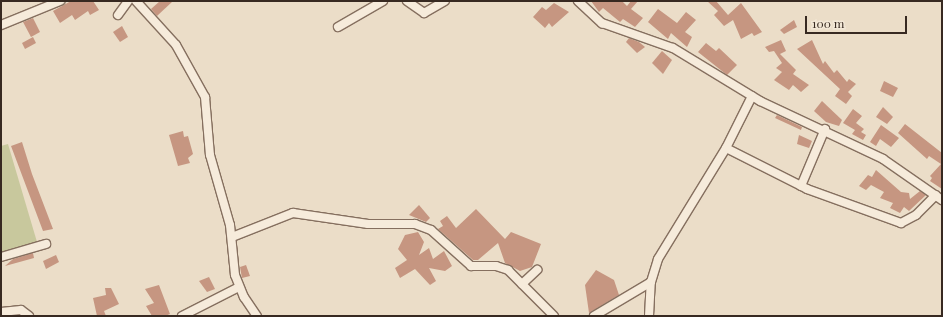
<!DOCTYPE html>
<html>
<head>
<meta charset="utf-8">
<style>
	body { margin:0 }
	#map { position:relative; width:943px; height:317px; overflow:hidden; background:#ebddc8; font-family:"Playfair Display",serif }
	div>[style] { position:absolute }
	.green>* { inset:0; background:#c8c89d }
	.building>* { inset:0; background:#c69681 }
	.roads { filter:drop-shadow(1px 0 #856f5f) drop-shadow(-1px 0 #856f5f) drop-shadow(0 1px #856f5f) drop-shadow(0 -1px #856f5f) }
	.minor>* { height:8px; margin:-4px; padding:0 4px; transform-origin:4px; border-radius:4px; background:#f6ebdb }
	span { translate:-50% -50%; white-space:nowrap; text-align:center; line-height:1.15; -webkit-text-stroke:3px #f3e8d7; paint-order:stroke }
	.frame { position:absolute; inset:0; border:2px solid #372921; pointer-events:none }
	.scale { position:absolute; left:805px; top:16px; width:102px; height:18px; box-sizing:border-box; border:2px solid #372921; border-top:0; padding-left:5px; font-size:12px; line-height:14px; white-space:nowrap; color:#372921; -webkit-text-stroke:3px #f3e8d7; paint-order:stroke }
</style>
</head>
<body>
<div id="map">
	<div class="green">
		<div style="clip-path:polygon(8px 144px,37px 242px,1px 253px,1px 146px)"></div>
	</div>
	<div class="building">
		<div style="clip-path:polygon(71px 1px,93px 1px,99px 10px,90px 15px,88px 11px,75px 20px,72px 15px,60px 23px,53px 11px)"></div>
		<div style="clip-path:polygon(160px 1px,173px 1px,157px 16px,151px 9px)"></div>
		<div style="clip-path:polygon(591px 1px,622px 1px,627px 6px,631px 1px,638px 1px,631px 9px,643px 18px,635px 27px,623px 19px,620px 22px,603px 8px,599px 12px)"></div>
		<div style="clip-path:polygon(707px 1px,716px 1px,728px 15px,741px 3px,762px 32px,754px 36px,752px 33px,741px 39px,733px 20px,724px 26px,714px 15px,718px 11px)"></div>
		<div style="clip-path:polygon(554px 3px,569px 12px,552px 27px,549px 23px,545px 28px,533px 17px,542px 7px,546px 10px)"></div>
		<div style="clip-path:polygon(658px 9px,677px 23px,686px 12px,696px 20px,685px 32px,692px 37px,687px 47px,671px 33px,668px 39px,648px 22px)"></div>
		<div style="clip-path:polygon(33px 18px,40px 32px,31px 37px,23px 22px)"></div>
		<div style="clip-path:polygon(794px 20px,797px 27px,784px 34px,780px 30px)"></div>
		<div style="clip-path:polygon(122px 26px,128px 37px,120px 42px,113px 32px)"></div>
		<div style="clip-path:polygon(33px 37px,36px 43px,25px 49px,22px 43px)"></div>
		<div style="clip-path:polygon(629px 38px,639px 42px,645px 47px,637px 53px,626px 42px)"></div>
		<div style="clip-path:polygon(781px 40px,786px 51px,780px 54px,796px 70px,793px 74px,809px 85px,801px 92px,793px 85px,789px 90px,774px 80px,782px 72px,776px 68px,782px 63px,774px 51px,769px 52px,765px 47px)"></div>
		<div style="clip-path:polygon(812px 40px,823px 64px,825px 61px,834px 73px,837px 70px,847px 82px,849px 79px,856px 84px,848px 92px,852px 96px,846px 104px,835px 96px,840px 89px,797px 49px)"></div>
		<div style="clip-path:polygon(706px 43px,716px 51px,719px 48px,737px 65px,727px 75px,698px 52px)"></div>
		<div style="clip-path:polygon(662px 51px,672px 60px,663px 74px,652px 63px)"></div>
		<div style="clip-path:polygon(884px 81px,898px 88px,893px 97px,880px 91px)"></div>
		<div style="clip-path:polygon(822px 101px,842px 120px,839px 126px,826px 122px,814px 111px)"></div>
		<div style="clip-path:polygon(883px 107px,893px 117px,887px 124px,876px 117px)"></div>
		<div style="clip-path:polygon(853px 109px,862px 116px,856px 123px,864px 129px,861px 132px,866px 135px,863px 140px,852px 134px,855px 130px,843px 123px)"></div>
		<div style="clip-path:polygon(777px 115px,802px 127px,801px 130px,775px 118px)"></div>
		<div style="clip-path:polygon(905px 124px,942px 153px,942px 189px,930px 181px,932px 178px,930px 176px,941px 164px,929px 156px,927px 159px,898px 133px)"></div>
		<div style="clip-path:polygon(881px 125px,899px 138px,891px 147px,880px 139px,876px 146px,870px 142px)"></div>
		<div style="clip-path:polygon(183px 131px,184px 137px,188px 136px,193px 154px,188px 158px,190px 163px,178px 166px,169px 135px)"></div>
		<div style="clip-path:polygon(799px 135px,812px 141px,809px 148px,797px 144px)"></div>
		<div style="clip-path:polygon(22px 142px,32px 174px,53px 229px,43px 231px,11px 146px)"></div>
		<div style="clip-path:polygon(876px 170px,901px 192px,909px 193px,910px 199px,920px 191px,926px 195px,909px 211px,904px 207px,900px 213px,890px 208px,893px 203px,880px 198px,884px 192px,871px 185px,866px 190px,859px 186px,868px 175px,872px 177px)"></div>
		<div style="clip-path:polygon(419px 205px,430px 218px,426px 222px,409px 215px)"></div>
		<div style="clip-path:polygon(476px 209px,505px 239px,511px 232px,541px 244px,532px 267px,520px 271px,505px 263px,498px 243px,478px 260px,473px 260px,438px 229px,443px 226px,440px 221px,447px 216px,456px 228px)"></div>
		<div style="clip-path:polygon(418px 232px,424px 242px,419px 255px,429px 248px,433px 259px,444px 251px,452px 266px,445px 271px,429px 268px,436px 281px,430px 285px,415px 269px,400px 278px,395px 268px,407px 260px,398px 249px,405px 235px)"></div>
		<div style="clip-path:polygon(33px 253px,34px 258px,5px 266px,13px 259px)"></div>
		<div style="clip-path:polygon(56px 255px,59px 262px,46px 269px,43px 261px)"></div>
		<div style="clip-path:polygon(246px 265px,250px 276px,242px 278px,240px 267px)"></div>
		<div style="clip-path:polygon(596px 270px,614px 280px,619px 295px,589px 313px,585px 285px)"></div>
		<div style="clip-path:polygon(209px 277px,215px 289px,207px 292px,199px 281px)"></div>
		<div style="clip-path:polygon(159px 285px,170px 314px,165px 316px,152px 316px,146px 306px,154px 303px,145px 289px)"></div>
		<div style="clip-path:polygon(105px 288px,111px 288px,119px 304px,104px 311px,106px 316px,97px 316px,93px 298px,106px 295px)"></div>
	</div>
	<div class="roads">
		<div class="minor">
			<div style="left:136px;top:1px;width:59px;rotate:47.7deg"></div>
			<div style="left:176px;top:45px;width:60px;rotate:60.9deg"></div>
			<div style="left:205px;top:97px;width:58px;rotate:85.1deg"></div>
			<div style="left:210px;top:155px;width:73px;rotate:74.1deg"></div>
			<div style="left:230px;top:225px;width:50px;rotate:84.3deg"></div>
			<div style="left:235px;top:275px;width:24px;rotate:68deg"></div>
			<div style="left:244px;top:297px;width:23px;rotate:56deg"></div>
			<div style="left:407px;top:1px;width:21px;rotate:35deg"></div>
			<div style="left:424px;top:13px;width:24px;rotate:-30deg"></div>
			<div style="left:578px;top:1px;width:33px;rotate:43deg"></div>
			<div style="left:602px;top:23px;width:75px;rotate:19.4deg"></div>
			<div style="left:673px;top:48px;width:102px;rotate:31.3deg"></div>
			<div style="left:760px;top:101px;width:136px;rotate:25.2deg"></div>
			<div style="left:883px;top:159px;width:72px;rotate:34.8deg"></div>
			<div style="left:118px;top:15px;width:17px;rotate:-54deg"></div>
			<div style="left:1px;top:25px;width:64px;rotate:-22.1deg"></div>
			<div style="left:338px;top:27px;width:52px;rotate:-30deg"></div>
			<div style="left:726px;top:148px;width:91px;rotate:26.8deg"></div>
			<div style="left:807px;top:189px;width:100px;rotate:19.9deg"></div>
			<div style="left:901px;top:223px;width:17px;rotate:-28deg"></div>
			<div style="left:916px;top:215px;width:28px;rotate:-45deg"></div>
			<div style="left:801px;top:186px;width:62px;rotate:-67.2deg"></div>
			<div style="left:232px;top:237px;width:66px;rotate:-21.5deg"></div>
			<div style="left:293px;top:213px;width:76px;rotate:8.3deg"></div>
			<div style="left:368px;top:224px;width:47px"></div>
			<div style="left:415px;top:224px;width:17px;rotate:21deg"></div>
			<div style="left:431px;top:230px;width:54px;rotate:42deg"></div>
			<div style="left:471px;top:266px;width:25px"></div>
			<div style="left:496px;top:266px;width:13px;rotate:18deg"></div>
			<div style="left:508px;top:270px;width:65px;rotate:45deg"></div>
			<div style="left:1px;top:257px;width:47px;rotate:-16.1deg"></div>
			<div style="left:522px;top:284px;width:21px;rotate:-43deg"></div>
			<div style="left:1px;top:312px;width:20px;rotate:-6deg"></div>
			<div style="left:21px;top:310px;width:10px;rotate:37deg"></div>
			<div style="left:182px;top:316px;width:64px;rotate:-27deg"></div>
			<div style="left:594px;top:316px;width:66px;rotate:-30.8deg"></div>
			<div style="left:649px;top:316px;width:34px;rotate:-87deg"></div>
			<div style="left:651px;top:282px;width:24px;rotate:-73deg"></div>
			<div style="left:658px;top:259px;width:130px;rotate:-58.5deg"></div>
			<div style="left:726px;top:148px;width:58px;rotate:-63.4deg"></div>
		</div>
	</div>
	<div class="frame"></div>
	<div class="scale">100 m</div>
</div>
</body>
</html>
